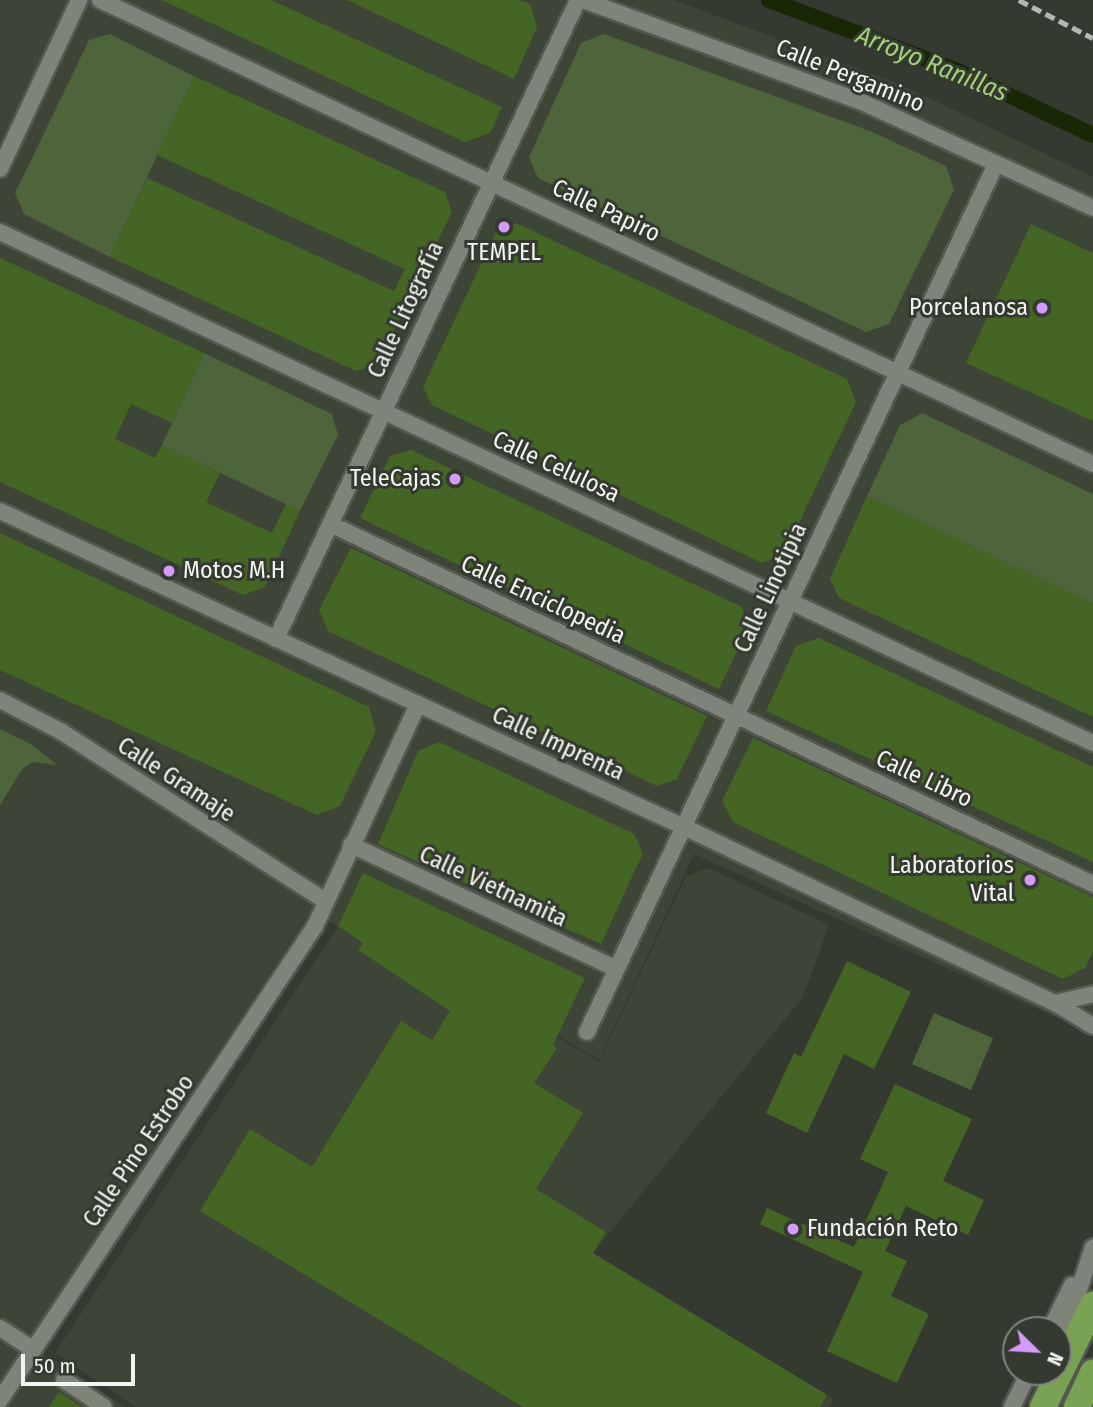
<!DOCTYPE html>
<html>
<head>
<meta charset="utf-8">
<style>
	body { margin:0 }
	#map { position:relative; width:1093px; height:1407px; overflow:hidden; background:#343a30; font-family:"Fira Sans Condensed",sans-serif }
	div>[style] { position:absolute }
	.built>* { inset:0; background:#3d4536 }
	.green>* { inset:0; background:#4e643b }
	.canal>* { height:16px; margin:-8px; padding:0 8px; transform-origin:8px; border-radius:8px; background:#182806 }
	.building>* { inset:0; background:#456525 }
	.roads { filter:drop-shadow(2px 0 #545850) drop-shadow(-2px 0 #545850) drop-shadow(0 2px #545850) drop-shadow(0 -2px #545850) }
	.minor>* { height:16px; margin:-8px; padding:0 8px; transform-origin:8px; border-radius:8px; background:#7e8479 }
	.trunk>* { height:26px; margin:-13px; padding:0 13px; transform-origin:13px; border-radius:13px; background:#79a252 }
	.rail>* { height:4.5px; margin-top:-2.25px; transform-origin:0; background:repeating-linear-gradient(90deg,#b4b8b1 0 10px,transparent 0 15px) }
	.dots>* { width:19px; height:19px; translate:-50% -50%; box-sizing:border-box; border:4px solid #343a30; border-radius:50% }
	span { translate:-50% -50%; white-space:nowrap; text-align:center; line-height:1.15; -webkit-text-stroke:6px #343a30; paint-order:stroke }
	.street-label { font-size:24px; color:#f3f6f0 }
	.poi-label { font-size:24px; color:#f3f6f0 }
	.right { translate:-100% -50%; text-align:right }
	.left { translate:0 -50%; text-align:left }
	.water-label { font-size:26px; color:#a1d077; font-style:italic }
	.north { position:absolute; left:1002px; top:1316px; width:70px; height:70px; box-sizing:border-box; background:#343a30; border:2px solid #80857d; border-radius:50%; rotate:114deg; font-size:19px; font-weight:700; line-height:28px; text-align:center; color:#f3f6f0 }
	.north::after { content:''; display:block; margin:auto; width:24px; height:32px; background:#d59bfa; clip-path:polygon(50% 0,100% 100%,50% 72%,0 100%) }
	.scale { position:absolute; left:21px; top:1354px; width:114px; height:32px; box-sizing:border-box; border:4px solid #f3f6f0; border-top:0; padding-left:9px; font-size:21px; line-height:24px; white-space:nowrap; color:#f3f6f0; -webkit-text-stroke:5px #343a30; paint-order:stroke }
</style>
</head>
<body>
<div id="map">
	<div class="built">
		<div style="clip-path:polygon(0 0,674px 0,904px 86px,1093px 177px,1093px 1034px,694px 854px,599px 1060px,363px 920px,599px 1062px,686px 876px,709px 868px,829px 925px,803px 997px,593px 1253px,834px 1399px,829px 1407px,136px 1407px,55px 1353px,338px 927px,311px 911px,29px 1337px,0 1317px)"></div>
		<div style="clip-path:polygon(0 1325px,26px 1341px,125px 1407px,0 1407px)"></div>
	</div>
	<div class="green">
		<div style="clip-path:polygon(110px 34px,194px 76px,110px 257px,24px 214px,15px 193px,89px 40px)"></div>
		<div style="clip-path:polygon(604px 34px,870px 131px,946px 166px,954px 190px,889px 324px,866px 332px,538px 178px,529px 157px,581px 43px)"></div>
		<div style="clip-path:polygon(204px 353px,332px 414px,338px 435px,300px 511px,162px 445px)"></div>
		<div style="clip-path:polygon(922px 413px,1093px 494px,1093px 604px,867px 496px,900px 425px)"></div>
		<div style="clip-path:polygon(0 729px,31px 744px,57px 765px,33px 762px,23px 768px,0 805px)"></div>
		<div style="clip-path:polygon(934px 1013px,993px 1038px,971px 1090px,912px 1064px)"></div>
	</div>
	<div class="canal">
		<div style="left:769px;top:0;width:202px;rotate:20.6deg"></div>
		<div style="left:958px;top:71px;width:149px;rotate:25.4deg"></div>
	</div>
	<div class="building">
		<div style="clip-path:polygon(162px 0,271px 0,502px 107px,490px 133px,465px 142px)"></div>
		<div style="clip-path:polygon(347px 0,520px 0,530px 4px,537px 27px,514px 79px)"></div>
		<div style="clip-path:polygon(194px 76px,445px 192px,452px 212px,377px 365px,356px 371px,110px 257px,147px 178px,394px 291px,405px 269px,157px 155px)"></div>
		<div style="clip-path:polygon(516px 223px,847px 379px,856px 402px,784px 555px,762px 563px,432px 405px,423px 387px,496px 232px)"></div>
		<div style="clip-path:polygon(1031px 224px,1093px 253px,1093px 421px,966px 363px)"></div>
		<div style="clip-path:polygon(0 258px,204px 353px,172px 423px,131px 404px,115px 439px,155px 458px,162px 445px,220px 473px,206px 502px,272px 533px,286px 504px,300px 511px,265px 587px,243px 595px,0 482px)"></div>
		<div style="clip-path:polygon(411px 450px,742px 607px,749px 626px,719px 689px,360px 518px,390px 456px)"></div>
		<div style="clip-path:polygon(867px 496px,1093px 604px,1093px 717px,839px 598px,830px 579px)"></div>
		<div style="clip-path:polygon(0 533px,369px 707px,376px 731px,340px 806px,317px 815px,0 670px)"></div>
		<div style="clip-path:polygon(351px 548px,707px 716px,677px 779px,657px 786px,328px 631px,319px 610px)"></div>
		<div style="clip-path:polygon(819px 638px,1093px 767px,1093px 862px,766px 711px,796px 646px)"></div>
		<div style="clip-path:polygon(753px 738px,1093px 897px,1093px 951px,1085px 968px,1063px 979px,733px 822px,722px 801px)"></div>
		<div style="clip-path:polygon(439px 742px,634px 834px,643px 853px,601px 944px,378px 844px,418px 751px)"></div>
		<div style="clip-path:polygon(363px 873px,585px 978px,553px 1045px,557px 1048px,534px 1083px,583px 1113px,536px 1189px,606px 1232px,593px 1253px,827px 1395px,820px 1407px,523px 1407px,200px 1211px,250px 1129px,312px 1167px,401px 1021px,432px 1040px,450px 1011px,358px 950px,363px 943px,338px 926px)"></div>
		<div style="clip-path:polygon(847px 961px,911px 992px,874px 1069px,844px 1054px,807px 1133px,766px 1113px,794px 1053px,801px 1057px)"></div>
		<div style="clip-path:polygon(895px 1084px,972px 1119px,943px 1181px,984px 1200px,968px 1235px,906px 1206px,885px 1251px,907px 1261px,891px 1296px,929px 1314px,897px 1383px,827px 1351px,863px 1272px,760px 1224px,767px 1208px,854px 1247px,888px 1172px,860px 1159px)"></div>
		<div style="clip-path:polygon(59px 1392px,82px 1407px,49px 1407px)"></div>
	</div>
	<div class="roads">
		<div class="minor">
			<div style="left:100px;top:0;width:1096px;rotate:25.05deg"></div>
			<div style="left:583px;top:0;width:299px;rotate:20.1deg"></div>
			<div style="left:864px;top:103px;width:252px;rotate:24.6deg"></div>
			<div style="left:0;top:169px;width:187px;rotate:-64.9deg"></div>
			<div style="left:0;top:232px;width:1207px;rotate:25.06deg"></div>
			<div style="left:0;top:511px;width:753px;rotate:24.8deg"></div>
			<div style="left:684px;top:827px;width:411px;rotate:25.4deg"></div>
			<div style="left:1055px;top:1003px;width:44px;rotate:31.2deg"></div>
			<div style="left:330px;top:524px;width:844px;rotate:25.26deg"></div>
			<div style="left:276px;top:639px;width:707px;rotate:-64.7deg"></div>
			<div style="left:0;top:700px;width:70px;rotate:27.3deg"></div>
			<div style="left:62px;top:732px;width:311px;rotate:32.7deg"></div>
			<div style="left:351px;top:845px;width:293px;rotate:25deg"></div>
			<div style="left:1055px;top:1003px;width:39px;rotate:-13deg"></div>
			<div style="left:587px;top:1032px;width:960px;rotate:-64.77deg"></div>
			<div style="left:0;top:1328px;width:40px;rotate:32.9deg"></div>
			<div style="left:1050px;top:1330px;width:50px;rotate:-63.9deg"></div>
			<div style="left:1059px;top:1351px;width:109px;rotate:-71.9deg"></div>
			<div style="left:64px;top:1380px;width:48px;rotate:34deg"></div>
			<div style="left:0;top:1400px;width:569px;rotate:-56.39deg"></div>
			<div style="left:315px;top:926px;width:245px;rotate:-65.1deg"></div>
			<div style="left:1012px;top:1407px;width:39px;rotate:-64deg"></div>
		</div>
		<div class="trunk">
			<div style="left:1043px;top:1407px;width:114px;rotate:-63.9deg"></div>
			<div style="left:1077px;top:1407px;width:38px;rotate:-65deg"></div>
		</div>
	</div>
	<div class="rail">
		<div style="left:1019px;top:0;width:83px;rotate:27.2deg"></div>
	</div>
	<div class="dots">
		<div style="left:504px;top:227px;background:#d59bfa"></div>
		<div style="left:1042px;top:308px;background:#d59bfa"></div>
		<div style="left:455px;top:479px;background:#d59bfa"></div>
		<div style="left:169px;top:571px;background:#d59bfa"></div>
		<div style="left:1030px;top:880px;background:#d59bfa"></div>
		<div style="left:793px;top:1229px;background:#d59bfa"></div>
	</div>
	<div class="street-label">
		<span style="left:850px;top:76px;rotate:22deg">Calle Pergamino</span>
		<span style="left:606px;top:211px;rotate:25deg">Calle Papiro</span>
		<span style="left:406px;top:310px;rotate:-65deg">Calle Litografía</span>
		<span style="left:556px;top:467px;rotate:25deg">Calle Celulosa</span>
		<span style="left:771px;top:588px;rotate:-65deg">Calle Linotipia</span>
		<span style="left:543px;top:600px;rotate:25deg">Calle Enciclopedia</span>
		<span style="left:558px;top:744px;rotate:25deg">Calle Imprenta</span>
		<span style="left:924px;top:779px;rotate:25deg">Calle Libro</span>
		<span style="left:176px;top:780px;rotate:33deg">Calle Gramaje</span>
		<span style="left:493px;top:887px;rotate:25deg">Calle Vietnamita</span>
		<span style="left:139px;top:1151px;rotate:-56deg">Calle Pino Estrobo</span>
	</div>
	<div class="poi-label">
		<span style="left:504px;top:253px">TEMPEL</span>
		<span class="right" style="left:1028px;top:308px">Porcelanosa</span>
		<span class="right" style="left:441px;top:479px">TeleCajas</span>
		<span class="left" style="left:183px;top:571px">Motos M.H</span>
		<span class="right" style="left:1014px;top:880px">Laboratorios<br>Vital</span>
		<span class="left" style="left:807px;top:1229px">Fundación Reto</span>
	</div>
	<div class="water-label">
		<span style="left:932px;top:64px;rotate:22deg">Arroyo Ranillas</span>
	</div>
	<div class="north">N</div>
	<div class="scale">50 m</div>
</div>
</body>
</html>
